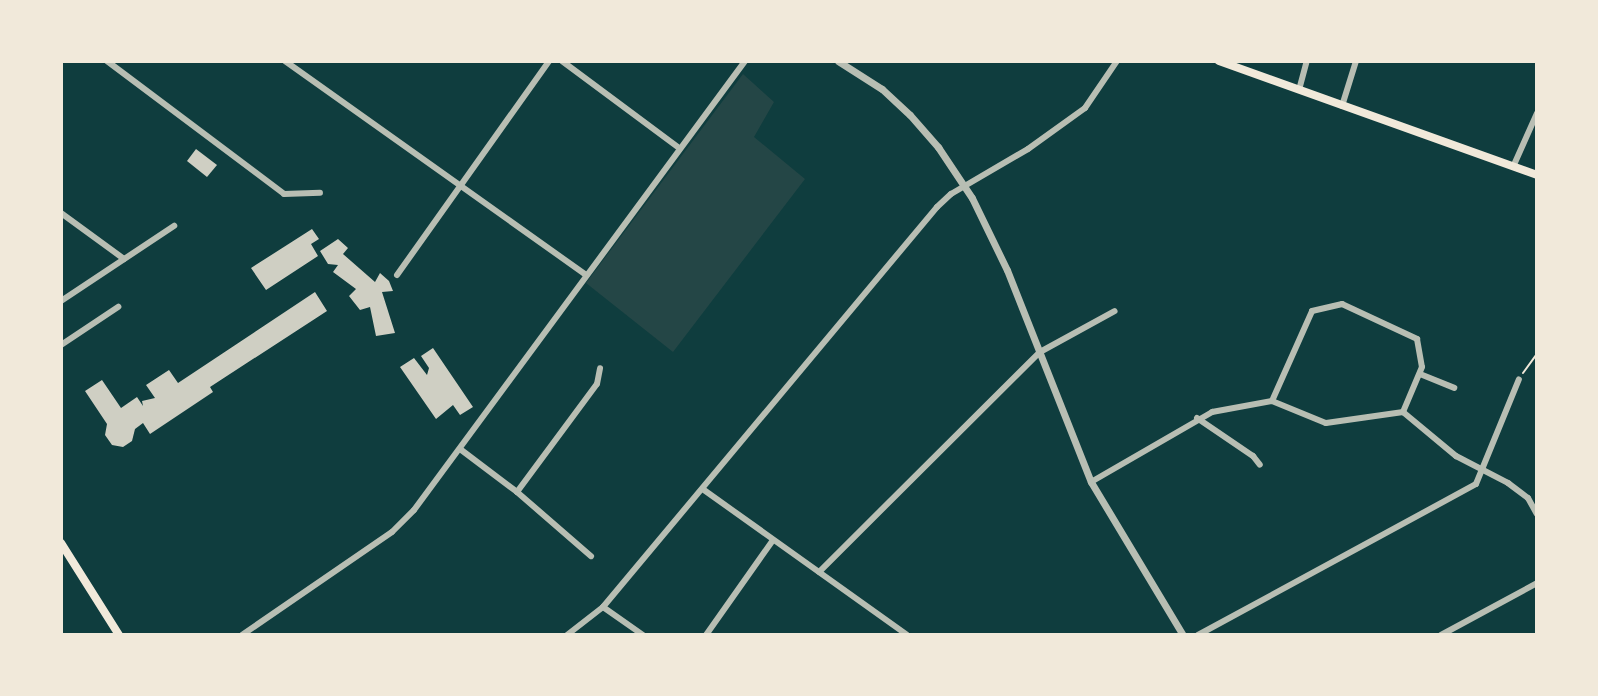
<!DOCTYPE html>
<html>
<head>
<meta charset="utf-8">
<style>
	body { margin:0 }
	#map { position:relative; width:1598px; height:696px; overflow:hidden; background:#0f3d3e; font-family:"Public Sans",sans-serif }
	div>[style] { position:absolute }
	.green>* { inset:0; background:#244646 }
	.building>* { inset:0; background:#cfcfc3 }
	.path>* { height:2px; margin:-1px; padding:0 1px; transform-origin:1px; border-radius:1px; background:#f1e9da }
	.minor>* { height:6px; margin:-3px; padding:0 3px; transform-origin:3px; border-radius:3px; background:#b8beb3 }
	.tertiary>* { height:7px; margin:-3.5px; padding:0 3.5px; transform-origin:3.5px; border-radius:3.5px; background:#b8beb3 }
	.secondary>* { height:8px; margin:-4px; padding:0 4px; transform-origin:4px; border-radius:4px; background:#f1e9da }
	span { translate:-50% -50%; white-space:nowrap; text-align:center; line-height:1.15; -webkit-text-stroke:6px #f1e9da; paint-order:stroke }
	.frame { position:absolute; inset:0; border:63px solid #f1e9da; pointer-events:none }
</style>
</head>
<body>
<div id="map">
	<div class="green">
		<div style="clip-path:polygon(743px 74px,774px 102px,754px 137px,805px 179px,673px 352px,586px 283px)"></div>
	</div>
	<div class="building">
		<div style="clip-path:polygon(196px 149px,217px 165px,207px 177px,187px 161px)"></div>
		<div style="clip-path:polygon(312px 229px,319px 239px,311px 244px,318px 256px,266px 290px,251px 268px)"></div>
		<div style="clip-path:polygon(338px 239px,348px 248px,343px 254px,375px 282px,380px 273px,389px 281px,393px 291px,382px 292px,395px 333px,376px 336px,370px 307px,360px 310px,349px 296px,356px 289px,333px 272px,338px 265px,328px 264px,320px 251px)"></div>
		<div style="clip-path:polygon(315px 292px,327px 311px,210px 387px,213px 392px,150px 434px,143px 423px,135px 429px,132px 441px,123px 447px,112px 445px,105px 435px,107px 424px,85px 391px,102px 380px,121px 408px,137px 397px,143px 406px,142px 401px,155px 398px,146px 385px,169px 370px,178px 383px)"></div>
		<div style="clip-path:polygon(433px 348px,473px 407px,460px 415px,453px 405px,436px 419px,400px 367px,414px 358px,427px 375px,429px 368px,421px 356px)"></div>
	</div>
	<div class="path">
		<div style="left:1523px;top:373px;width:24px;rotate:-54deg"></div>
	</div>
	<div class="minor">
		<div style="left:107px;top:61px;width:221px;rotate:36.9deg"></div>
		<div style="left:284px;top:194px;width:36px;rotate:-2deg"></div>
		<div style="left:285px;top:61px;width:369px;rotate:35.4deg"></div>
		<div style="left:562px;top:61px;width:144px;rotate:36.6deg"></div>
		<div style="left:1299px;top:90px;width:30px;rotate:-75deg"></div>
		<div style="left:1342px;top:106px;width:47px;rotate:-72.7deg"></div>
		<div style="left:1513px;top:167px;width:59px;rotate:-66deg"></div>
		<div style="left:61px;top:213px;width:78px;rotate:36.1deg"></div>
		<div style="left:397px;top:275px;width:262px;rotate:-54.6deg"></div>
		<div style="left:61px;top:301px;width:136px;rotate:-33.6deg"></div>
		<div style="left:61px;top:345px;width:69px;rotate:-33.7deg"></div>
		<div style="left:1420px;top:374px;width:37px;rotate:22deg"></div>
		<div style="left:1272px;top:401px;width:98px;rotate:-66deg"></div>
		<div style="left:1312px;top:311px;width:31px;rotate:-13deg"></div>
		<div style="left:1342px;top:304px;width:83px;rotate:25deg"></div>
		<div style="left:1417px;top:339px;width:28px;rotate:80deg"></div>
		<div style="left:1422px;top:367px;width:49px;rotate:112.9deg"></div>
		<div style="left:1197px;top:418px;width:68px;rotate:34.2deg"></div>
		<div style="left:1253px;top:456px;width:11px;rotate:52deg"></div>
		<div style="left:460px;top:449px;width:71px;rotate:37deg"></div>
		<div style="left:517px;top:492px;width:134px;rotate:-53.5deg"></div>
		<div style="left:597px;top:384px;width:16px;rotate:-79deg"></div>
		<div style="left:1091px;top:482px;width:140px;rotate:-30deg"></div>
		<div style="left:1212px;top:412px;width:61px;rotate:-10.4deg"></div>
		<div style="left:1272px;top:401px;width:58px;rotate:22.2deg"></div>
		<div style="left:1326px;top:423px;width:78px;rotate:-8.1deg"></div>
		<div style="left:1403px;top:412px;width:69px;rotate:39.7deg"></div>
		<div style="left:1456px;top:456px;width:59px;rotate:27.4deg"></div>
		<div style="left:1508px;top:483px;width:25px;rotate:37deg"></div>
		<div style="left:1528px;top:498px;width:18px;rotate:61deg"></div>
		<div style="left:704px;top:490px;width:249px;rotate:35.5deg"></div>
		<div style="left:517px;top:492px;width:98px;rotate:40.9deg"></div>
		<div style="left:819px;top:572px;width:312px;rotate:-44.9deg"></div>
		<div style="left:1040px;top:352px;width:85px;rotate:-28.7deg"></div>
		<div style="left:603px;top:607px;width:49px;rotate:35deg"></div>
		<div style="left:242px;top:635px;width:182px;rotate:-34.5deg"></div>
		<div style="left:392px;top:532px;width:31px;rotate:-45deg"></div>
		<div style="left:414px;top:510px;width:558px;rotate:-53.6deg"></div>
		<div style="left:567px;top:635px;width:46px;rotate:-37.9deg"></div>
		<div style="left:603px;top:607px;width:521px;rotate:-50.14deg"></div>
		<div style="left:937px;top:207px;width:19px;rotate:-43deg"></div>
		<div style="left:951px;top:194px;width:89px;rotate:-30.3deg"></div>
		<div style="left:1028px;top:149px;width:70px;rotate:-35.7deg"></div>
		<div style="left:1085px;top:108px;width:57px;rotate:-55.8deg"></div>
		<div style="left:706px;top:635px;width:116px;rotate:-54.8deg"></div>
		<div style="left:1198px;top:635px;width:316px;rotate:-28.5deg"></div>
		<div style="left:1476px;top:484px;width:113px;rotate:-67.7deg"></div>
		<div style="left:1441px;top:635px;width:109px;rotate:-28.4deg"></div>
	</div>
	<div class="tertiary">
		<div style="left:838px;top:61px;width:52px;rotate:32.5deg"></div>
		<div style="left:882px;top:89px;width:38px;rotate:43deg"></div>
		<div style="left:910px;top:115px;width:43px;rotate:48.8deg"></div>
		<div style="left:938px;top:147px;width:61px;rotate:56.3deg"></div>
		<div style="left:972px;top:198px;width:80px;rotate:64.1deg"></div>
		<div style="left:1007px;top:270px;width:228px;rotate:68.4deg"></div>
		<div style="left:1091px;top:482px;width:179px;rotate:59deg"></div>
	</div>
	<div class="secondary">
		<div style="left:1219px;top:61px;width:338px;rotate:19.7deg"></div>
		<div style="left:61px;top:543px;width:109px;rotate:57.8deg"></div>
	</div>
	<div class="frame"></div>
</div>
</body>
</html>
